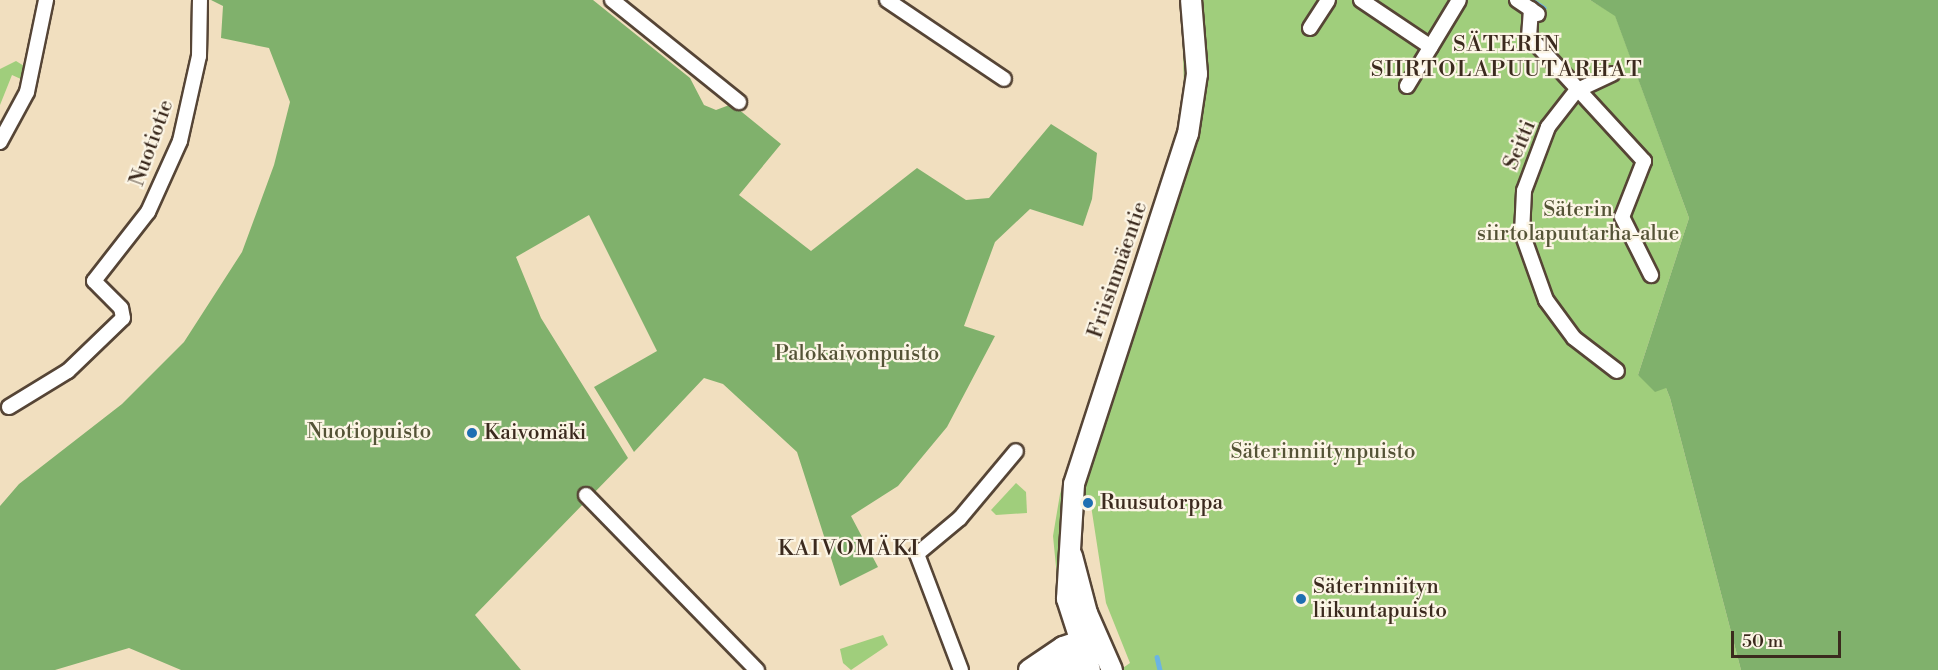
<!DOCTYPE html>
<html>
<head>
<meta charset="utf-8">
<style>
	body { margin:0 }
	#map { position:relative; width:1938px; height:670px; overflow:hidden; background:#f1dfbf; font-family:"Libre Bodoni",serif }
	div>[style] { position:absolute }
	.green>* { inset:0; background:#a0ce7c }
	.forest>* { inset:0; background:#80b16c }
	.stream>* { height:4.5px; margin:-2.25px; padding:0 2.25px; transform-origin:2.25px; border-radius:2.25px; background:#6bb4e3 }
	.roads { filter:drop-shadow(2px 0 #564536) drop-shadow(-2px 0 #564536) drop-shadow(0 2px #564536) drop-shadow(0 -2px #564536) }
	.street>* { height:14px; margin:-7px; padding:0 7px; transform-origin:7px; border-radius:7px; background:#fff }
	.secondary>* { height:20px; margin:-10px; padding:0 10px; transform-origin:10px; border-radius:10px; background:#fff }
	.dots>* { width:16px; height:16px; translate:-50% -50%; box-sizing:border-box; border:3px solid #fcf5e5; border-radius:50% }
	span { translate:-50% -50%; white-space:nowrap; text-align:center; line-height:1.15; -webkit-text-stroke:4.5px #fcf5e5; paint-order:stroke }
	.street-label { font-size:21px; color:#3b2a1e }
	.park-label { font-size:21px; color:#545336 }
	.poi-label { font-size:21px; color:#3b2a1e }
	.left { translate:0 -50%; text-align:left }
	.neighbourhood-label { font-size:22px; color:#3b2a1e; letter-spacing:1.5px }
	.scale { position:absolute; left:1731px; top:631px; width:110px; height:27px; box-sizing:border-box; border:3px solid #3b2a1e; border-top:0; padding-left:8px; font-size:18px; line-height:21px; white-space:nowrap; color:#3b2a1e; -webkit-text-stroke:4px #fcf5e5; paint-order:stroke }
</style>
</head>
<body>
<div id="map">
	<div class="green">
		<div style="clip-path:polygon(1202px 0,1590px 0,1615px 15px,1689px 218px,1638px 375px,1666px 388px,1670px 398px,1741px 670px,1120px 670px,1130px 663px,1106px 603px,1090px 499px,1083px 498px,1086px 478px,1196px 138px,1206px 65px)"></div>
		<div style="clip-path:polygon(1182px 23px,1189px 59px,1182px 125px,1063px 495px,1058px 554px,1065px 607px,1060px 608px,1053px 536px,1060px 494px,1178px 125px,1184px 89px)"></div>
		<div style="clip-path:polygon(16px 61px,29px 69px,23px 80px,12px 75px,0 105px,0 69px)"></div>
		<div style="clip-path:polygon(1016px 483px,1026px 492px,1027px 513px,996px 515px,991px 510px)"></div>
		<div style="clip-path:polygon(883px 635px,888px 645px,851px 670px,843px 663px,840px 649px)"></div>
	</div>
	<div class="forest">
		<div style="clip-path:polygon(211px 0,593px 0,690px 78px,704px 105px,716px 110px,732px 104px,781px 144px,739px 195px,811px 251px,917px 168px,966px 200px,989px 198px,1051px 124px,1097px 153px,1092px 199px,1083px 226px,1030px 209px,995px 242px,964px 326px,995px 336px,947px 427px,898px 486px,851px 516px,878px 567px,840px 586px,797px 452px,723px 384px,704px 378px,634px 452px,594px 387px,657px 351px,589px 215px,516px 257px,541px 318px,628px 458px,475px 615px,521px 670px,181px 670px,129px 648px,55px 670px,0 670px,0 506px,19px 484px,122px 404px,184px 342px,242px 252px,274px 165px,290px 102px,269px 48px,221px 38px,223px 6px)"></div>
		<div style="clip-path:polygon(1590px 0,1938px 0,1938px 670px,1741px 670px,1670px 398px,1666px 388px,1655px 392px,1638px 375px,1689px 218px,1615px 16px)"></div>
	</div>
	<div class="stream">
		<div style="left:1532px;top:0;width:14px;rotate:34deg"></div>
		<div style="left:1157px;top:657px;width:13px;rotate:77deg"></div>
	</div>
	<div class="roads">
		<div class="street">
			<div style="left:612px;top:0;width:163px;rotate:38.8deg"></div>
			<div style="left:887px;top:0;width:141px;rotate:34deg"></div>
			<div style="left:1361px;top:0;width:84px;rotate:33.9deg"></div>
			<div style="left:1517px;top:0;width:25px;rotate:34deg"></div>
			<div style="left:1531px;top:9px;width:27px;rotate:94deg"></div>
			<div style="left:1529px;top:36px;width:170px;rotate:47.4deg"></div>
			<div style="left:1644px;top:161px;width:60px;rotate:111.4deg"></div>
			<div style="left:1622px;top:217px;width:65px;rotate:63.4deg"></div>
			<div style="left:1310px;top:28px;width:33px;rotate:-57deg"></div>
			<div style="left:1612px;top:74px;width:40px;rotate:155deg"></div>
			<div style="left:1576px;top:91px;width:46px;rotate:127.9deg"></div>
			<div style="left:1548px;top:127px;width:68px;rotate:110.6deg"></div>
			<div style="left:1524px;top:191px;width:42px;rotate:92.7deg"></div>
			<div style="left:1522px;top:233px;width:71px;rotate:70.3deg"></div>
			<div style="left:1546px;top:300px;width:47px;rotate:53.6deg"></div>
			<div style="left:1574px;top:338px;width:54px;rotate:37.5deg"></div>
			<div style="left:1407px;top:86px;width:100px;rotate:-58.8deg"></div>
			<div style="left:0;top:142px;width:57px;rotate:-61.6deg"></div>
			<div style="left:27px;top:92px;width:94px;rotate:-78.3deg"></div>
			<div style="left:9px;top:407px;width:69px;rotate:-31.4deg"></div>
			<div style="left:68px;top:371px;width:76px;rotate:-43.9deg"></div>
			<div style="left:123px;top:318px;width:10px;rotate:-101deg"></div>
			<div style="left:121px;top:308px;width:38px;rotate:-135deg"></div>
			<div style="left:94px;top:281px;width:88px;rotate:-52deg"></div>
			<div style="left:148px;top:212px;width:78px;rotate:-65.7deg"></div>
			<div style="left:180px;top:141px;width:87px;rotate:-77.4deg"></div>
			<div style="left:199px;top:56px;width:56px;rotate:-89deg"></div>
			<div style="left:586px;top:495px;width:245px;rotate:45.7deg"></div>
			<div style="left:961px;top:670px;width:124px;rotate:-110.8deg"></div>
			<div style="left:917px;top:554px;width:56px;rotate:-39.9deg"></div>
			<div style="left:960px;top:518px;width:87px;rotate:-50.1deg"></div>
		</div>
		<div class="secondary">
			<div style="left:1072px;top:556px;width:59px;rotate:75.3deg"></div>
			<div style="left:1087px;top:613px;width:62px;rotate:66.3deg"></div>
			<div style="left:1029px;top:670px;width:41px;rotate:-34.1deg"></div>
			<div style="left:1063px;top:647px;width:28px;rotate:-19deg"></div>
			<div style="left:1048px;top:670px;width:49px;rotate:-17.7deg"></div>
			<div style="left:1090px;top:670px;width:75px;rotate:-107.9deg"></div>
			<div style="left:1067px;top:599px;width:115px;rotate:-86.5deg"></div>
			<div style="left:1074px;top:484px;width:368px;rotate:-72deg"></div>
			<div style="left:1188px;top:134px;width:61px;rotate:-81.5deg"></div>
			<div style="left:1197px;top:74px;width:74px;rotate:-94.6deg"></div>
		</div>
	</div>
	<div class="dots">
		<div style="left:472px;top:433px;background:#1f6fb2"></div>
		<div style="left:1088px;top:503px;background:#1f6fb2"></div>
		<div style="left:1301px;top:599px;background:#1f6fb2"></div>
	</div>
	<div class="street-label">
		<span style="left:152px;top:143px;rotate:-70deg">Nuotiotie</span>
		<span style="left:1520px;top:145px;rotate:-67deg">Seitti</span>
		<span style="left:1118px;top:270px;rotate:-71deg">Friisinmäentie</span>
	</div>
	<div class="park-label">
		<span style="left:1578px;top:222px">Säterin<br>siirtolapuutarha-alue</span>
		<span style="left:857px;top:354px">Palokaivonpuisto</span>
		<span style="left:369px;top:432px">Nuotiopuisto</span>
		<span style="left:1323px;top:452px">Säterinniitynpuisto</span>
	</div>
	<div class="poi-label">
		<span class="left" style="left:484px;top:433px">Kaivomäki</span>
		<span class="left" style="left:1100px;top:503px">Ruusutorppa</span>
		<span class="left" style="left:1313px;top:599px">Säterinniityn<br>liikuntapuisto</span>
	</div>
	<div class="neighbourhood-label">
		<span style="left:1507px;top:57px">SÄTERIN<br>SIIRTOLAPUUTARHAT</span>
		<span style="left:849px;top:549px">KAIVOMÄKI</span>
	</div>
	<div class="scale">50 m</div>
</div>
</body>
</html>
